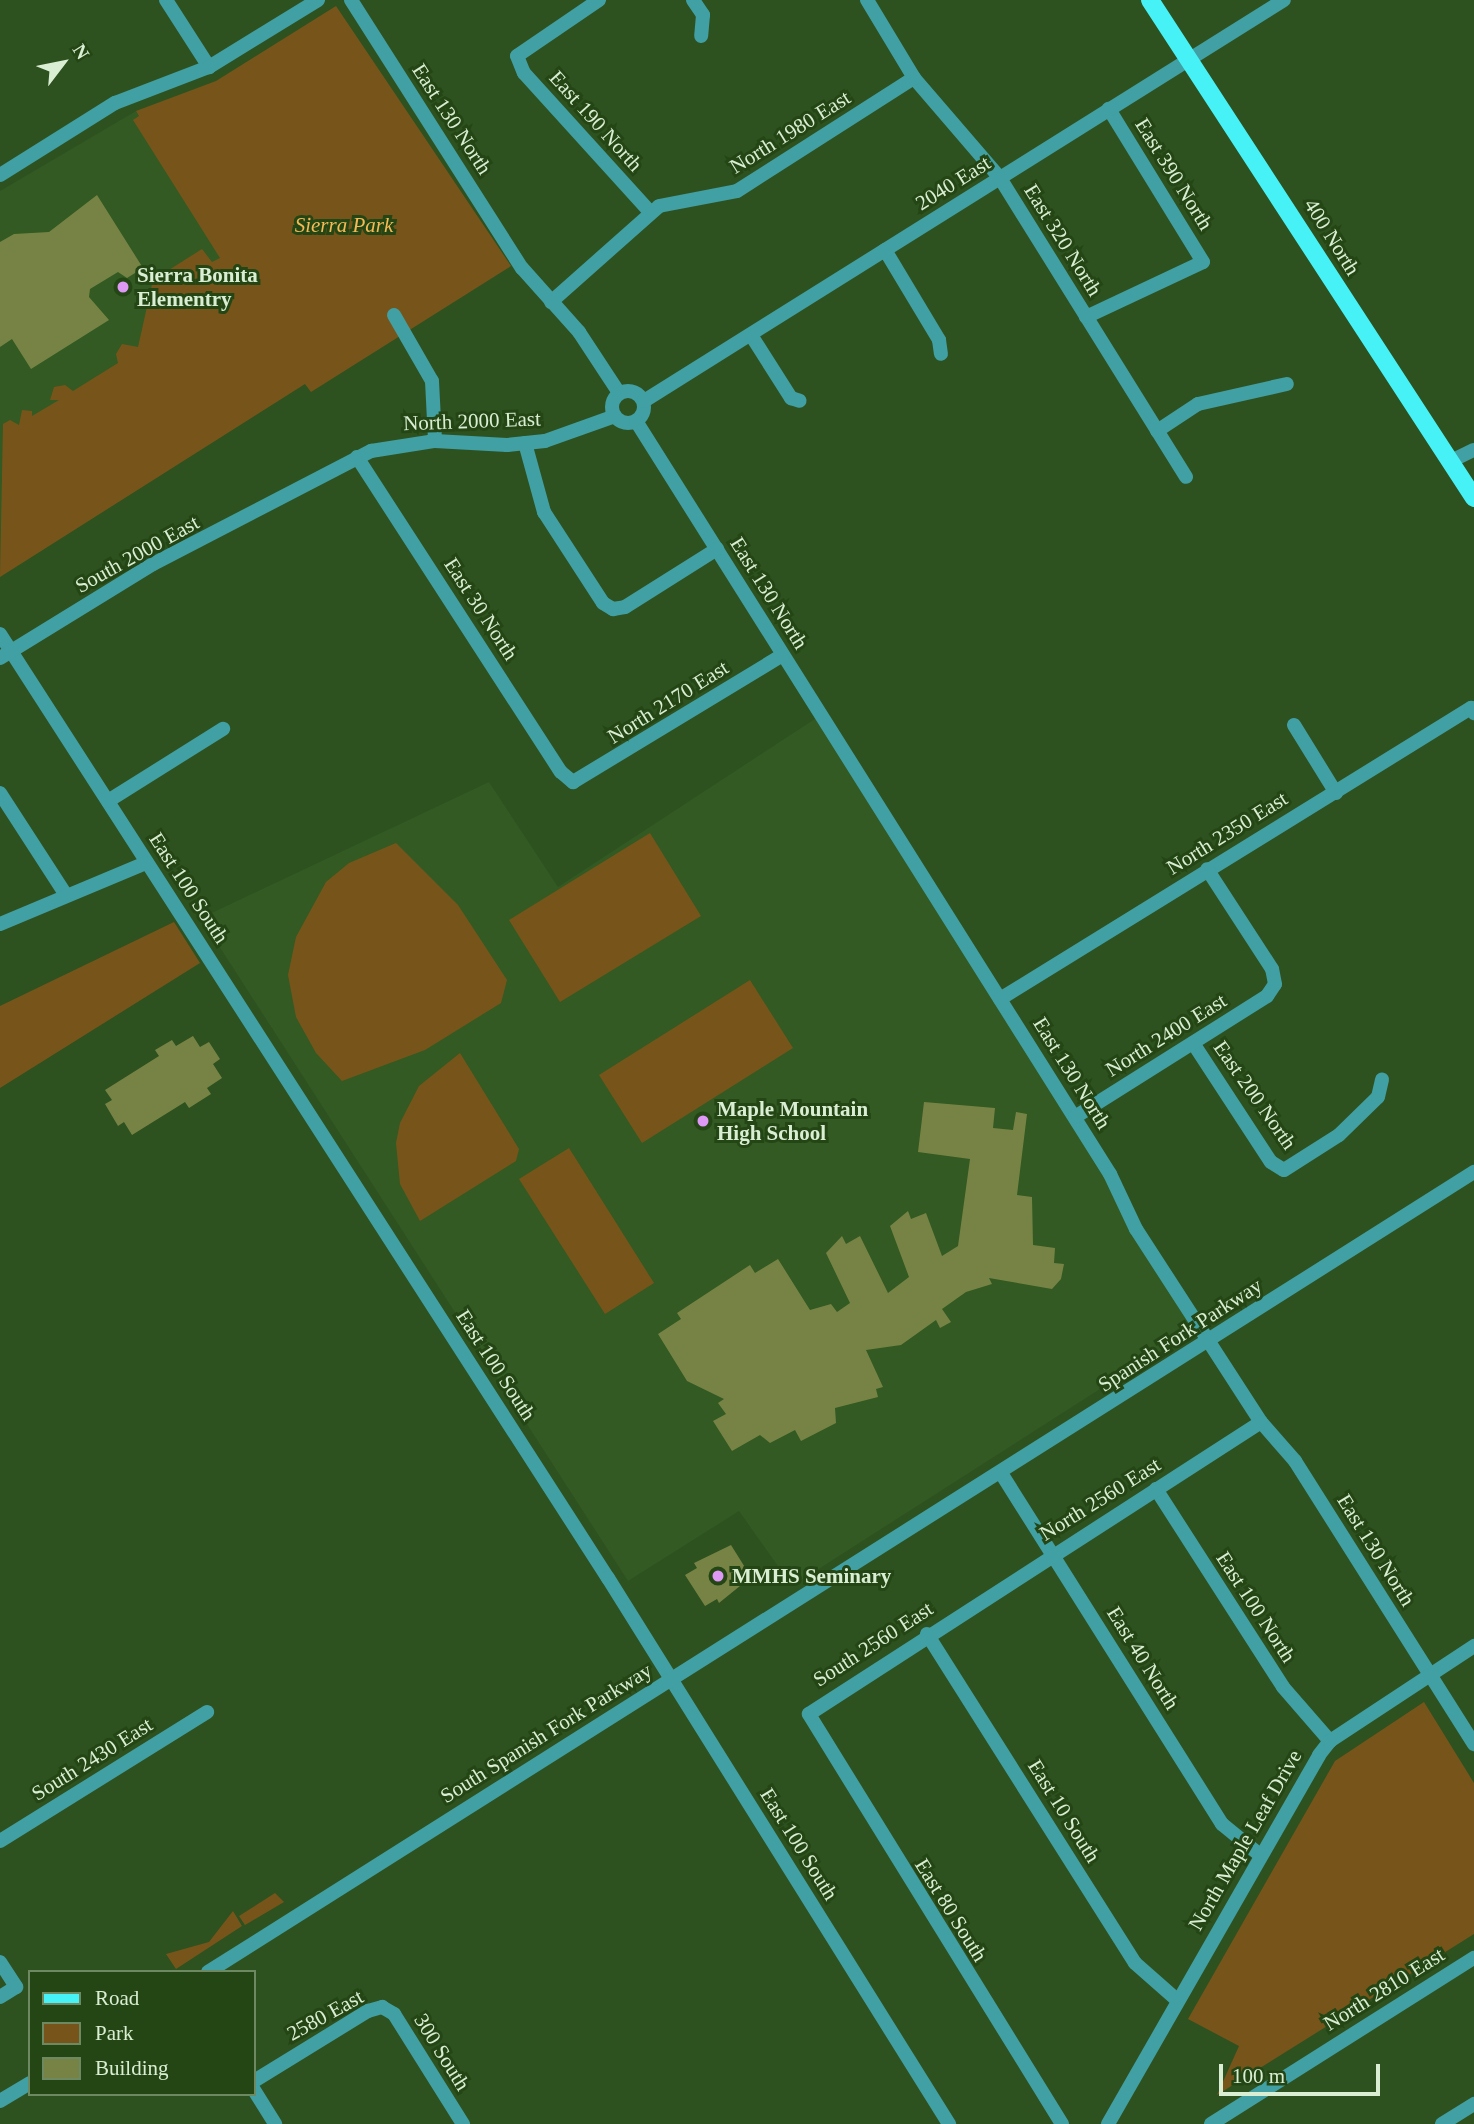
<!DOCTYPE html>
<html>
<head>
<meta charset="utf-8">
<style>
	body { margin:0 }
	#map { position:relative; width:1474px; height:2124px; overflow:hidden; background:#2e5120; font-family:Georgia,serif }
	div>[style] { position:absolute }
	.built>* { inset:0; background:#325a22 }
	.green>* { inset:0; background:#77551a }
	.building>* { inset:0; background:#778345 }
	.minor>* { height:14px; margin:-7px; padding:0 7px; transform-origin:7px; border-radius:7px; background:#40a0a3 }
	.minor>.ring { margin:-7px; padding:0; box-sizing:content-box; background:none; border:14px solid #40a0a3; border-radius:50% }
	.major>* { height:18px; margin:-9px; padding:0 9px; transform-origin:9px; border-radius:9px; background:#47f2f6 }
	.dots>* { width:19px; height:19px; translate:-50% -50%; box-sizing:border-box; border:4px solid #244615; border-radius:50% }
	span { translate:-50% -50%; white-space:nowrap; text-align:center; line-height:1.15; -webkit-text-stroke:6px #244615; paint-order:stroke }
	.street-label { font-size:21px; color:#d9eed2 }
	.park-label { font-size:21px; color:#f5b955; font-style:italic }
	.poi-label { font-size:21px; color:#d9eed2; font-weight:700 }
	.left { translate:0 -50%; text-align:left }
	.legend { position:absolute; left:28px; top:1970px; width:228px; height:126px; box-sizing:border-box; background:#244615; border:2px solid #6c8961; margin:0; padding:9px 12px; list-style:none; font-size:21px; color:#d9eed2 }
	.legend li { display:flex; align-items:center; gap:14px; height:35px }
	.legend b { width:35px; border:2px solid #6c8961 }
	.north { position:absolute; left:28px; top:28px; width:70px; height:70px; -webkit-text-stroke:5px #244615; paint-order:stroke; rotate:58deg; font-size:19px; font-weight:700; line-height:28px; text-align:center; color:#d9eed2 }
	.north::after { content:''; display:block; margin:auto; width:24px; height:32px; background:#d9eed2; clip-path:polygon(50% 0,100% 100%,50% 72%,0 100%) }
	.scale { position:absolute; left:1219px; top:2064px; width:161px; height:32px; box-sizing:border-box; border:4px solid #d9eed2; border-top:0; padding-left:9px; font-size:21px; line-height:24px; white-space:nowrap; color:#d9eed2; -webkit-text-stroke:5px #244615; paint-order:stroke }
</style>
</head>
<body>
<div id="map">
	<div class="built">
		<div style="clip-path:polygon(136px 111px,306px 383px,0 577px,0 191px)"></div>
		<div style="clip-path:polygon(821px 715px,1200px 1325px,792px 1586px,739px 1511px,628px 1581px,201px 918px,489px 782px,558px 887px)"></div>
	</div>
	<div class="green">
		<div style="clip-path:polygon(336px 6px,511px 266px,311px 392px,305px 384px,0 577px,3px 424px,10px 420px,19px 425px,22px 410px,32px 411px,32px 416px,59px 400px,50px 400px,54px 387px,65px 385px,73px 391px,118px 363px,116px 354px,122px 344px,138px 347px,153px 280px,202px 249px,212px 262px,220px 258px,133px 120px,139px 116px,136px 111px,216px 81px)"></div>
		<div style="clip-path:polygon(650px 833px,701px 916px,560px 1002px,509px 920px)"></div>
		<div style="clip-path:polygon(396px 843px,458px 905px,507px 980px,501px 1003px,425px 1050px,342px 1081px,316px 1053px,296px 1017px,288px 975px,296px 937px,326px 882px,349px 863px)"></div>
		<div style="clip-path:polygon(174px 922px,200px 963px,0 1088px,0 1006px)"></div>
		<div style="clip-path:polygon(750px 980px,793px 1048px,642px 1143px,599px 1075px)"></div>
		<div style="clip-path:polygon(460px 1053px,519px 1149px,516px 1161px,420px 1221px,400px 1184px,396px 1143px,400px 1123px,419px 1086px)"></div>
		<div style="clip-path:polygon(569px 1148px,654px 1283px,605px 1314px,519px 1179px)"></div>
		<div style="clip-path:polygon(1424px 1702px,1474px 1783px,1474px 1934px,1217px 2095px,1239px 2046px,1188px 2019px,1335px 1761px)"></div>
		<div style="clip-path:polygon(275px 1893px,284px 1902px,245px 1925px,239px 1916px)"></div>
		<div style="clip-path:polygon(233px 1911px,242px 1926px,176px 1969px,166px 1954px,209px 1942px)"></div>
	</div>
	<div class="building">
		<div style="clip-path:polygon(97px 195px,143px 268px,127px 278px,118px 272px,90px 289px,89px 297px,109px 320px,31px 369px,12px 339px,0 347px,0 242px,14px 234px,49px 232px)"></div>
		<div style="clip-path:polygon(193px 1036px,200px 1047px,209px 1042px,220px 1059px,213px 1064px,222px 1078px,207px 1088px,211px 1094px,189px 1108px,185px 1102px,132px 1135px,124px 1122px,118px 1126px,105px 1104px,112px 1100px,105px 1090px,159px 1056px,155px 1050px,172px 1040px,176px 1046px)"></div>
		<div style="clip-path:polygon(924px 1102px,995px 1108px,993px 1128px,1013px 1130px,1016px 1112px,1027px 1114px,1017px 1195px,1032px 1197px,1033px 1245px,1055px 1248px,1054px 1263px,1064px 1264px,1061px 1279px,1052px 1289px,989px 1278px,992px 1284px,966px 1292px,942px 1309px,951px 1322px,940px 1328px,936px 1320px,901px 1345px,866px 1350px,883px 1387px,876px 1389px,878px 1397px,835px 1408px,836px 1423px,801px 1441px,795px 1430px,770px 1443px,760px 1435px,732px 1451px,713px 1421px,726px 1414px,718px 1403px,724px 1399px,687px 1381px,658px 1334px,681px 1319px,677px 1313px,750px 1265px,755px 1273px,778px 1259px,810px 1310px,831px 1304px,837px 1312px,850px 1303px,826px 1253px,842px 1236px,846px 1244px,860px 1236px,888px 1293px,909px 1277px,890px 1226px,908px 1211px,911px 1219px,926px 1213px,942px 1256px,958px 1246px,970px 1159px,918px 1152px)"></div>
		<div style="clip-path:polygon(731px 1545px,751px 1577px,719px 1603px,717px 1599px,705px 1606px,685px 1575px,697px 1568px,694px 1563px)"></div>
	</div>
	<div class="minor">
		<div style="left:166px;top:0;width:80px;rotate:57.3deg"></div>
		<div style="left:351px;top:0;width:318px;rotate:57.5deg"></div>
		<div style="left:522px;top:268px;width:86px;rotate:48.3deg"></div>
		<div style="left:579px;top:332px;width:73px;rotate:56.7deg"></div>
		<div style="left:599px;top:0;width:99px;rotate:145.7deg"></div>
		<div style="left:517px;top:56px;width:18px;rotate:68deg"></div>
		<div style="left:524px;top:73px;width:188px;rotate:47.8deg"></div>
		<div style="left:693px;top:0;width:18px;rotate:56deg"></div>
		<div style="left:703px;top:15px;width:21px;rotate:95deg"></div>
		<div style="left:867px;top:0;width:91px;rotate:58.9deg"></div>
		<div style="left:914px;top:78px;width:132px;rotate:49.3deg"></div>
		<div style="left:1000px;top:178px;width:352px;rotate:58.1deg"></div>
		<div style="left:0;top:175px;width:136px;rotate:-32.1deg"></div>
		<div style="left:115px;top:103px;width:101px;rotate:-21deg"></div>
		<div style="left:209px;top:67px;width:128px;rotate:-31.6deg"></div>
		<div style="left:885px;top:250px;width:105px;rotate:59deg"></div>
		<div style="left:939px;top:340px;width:14px;rotate:82deg"></div>
		<div style="left:551px;top:302px;width:144px;rotate:-41.6deg"></div>
		<div style="left:659px;top:206px;width:79px;rotate:-10.9deg"></div>
		<div style="left:737px;top:191px;width:210px;rotate:-32.6deg"></div>
		<div style="left:394px;top:315px;width:76px;rotate:60.1deg"></div>
		<div style="left:432px;top:381px;width:60px;rotate:87.1deg"></div>
		<div style="left:1086px;top:317px;width:129px;rotate:-25.2deg"></div>
		<div style="left:1203px;top:262px;width:180px;rotate:-121.6deg"></div>
		<div style="left:751px;top:335px;width:75px;rotate:57.6deg"></div>
		<div style="left:791px;top:398px;width:9px;rotate:18deg"></div>
		<div class="ring" style="left:612px;top:391px;width:18px;height:18px"></div>
		<div style="left:644px;top:401px;width:755px;rotate:-32.07deg"></div>
		<div style="left:636px;top:421px;width:890px;rotate:57.81deg"></div>
		<div style="left:1110px;top:1174px;width:61px;rotate:64.7deg"></div>
		<div style="left:1136px;top:1229px;width:230px;rotate:57.1deg"></div>
		<div style="left:1261px;top:1422px;width:52px;rotate:48.9deg"></div>
		<div style="left:1295px;top:1461px;width:335px;rotate:57.7deg"></div>
		<div style="left:1157px;top:431px;width:49px;rotate:-33.4deg"></div>
		<div style="left:1198px;top:404px;width:91px;rotate:-12.7deg"></div>
		<div style="left:525px;top:443px;width:72px;rotate:74.6deg"></div>
		<div style="left:544px;top:512px;width:108px;rotate:57deg"></div>
		<div style="left:603px;top:603px;width:12px;rotate:31deg"></div>
		<div style="left:613px;top:609px;width:12px;rotate:-9deg"></div>
		<div style="left:625px;top:607px;width:109px;rotate:-32.2deg"></div>
		<div style="left:357px;top:457px;width:375px;rotate:57.1deg"></div>
		<div style="left:561px;top:772px;width:16px;rotate:40deg"></div>
		<div style="left:573px;top:782px;width:245px;rotate:-31.2deg"></div>
		<div style="left:1451px;top:461px;width:25px;rotate:-26deg"></div>
		<div style="left:0;top:634px;width:1123px;rotate:57.22deg"></div>
		<div style="left:608px;top:1578px;width:644px;rotate:58.01deg"></div>
		<div style="left:0;top:658px;width:180px;rotate:-31.6deg"></div>
		<div style="left:153px;top:564px;width:246px;rotate:-27.4deg"></div>
		<div style="left:371px;top:451px;width:65px;rotate:-8.9deg"></div>
		<div style="left:435px;top:441px;width:72px;rotate:3.2deg"></div>
		<div style="left:507px;top:445px;width:38px;rotate:-6deg"></div>
		<div style="left:545px;top:441px;width:74px;rotate:-19.7deg"></div>
		<div style="left:1294px;top:725px;width:80px;rotate:58.3deg"></div>
		<div style="left:0;top:793px;width:121px;rotate:57.1deg"></div>
		<div style="left:108px;top:801px;width:136px;rotate:-32.1deg"></div>
		<div style="left:0;top:924px;width:158px;rotate:-22.7deg"></div>
		<div style="left:1000px;top:999px;width:554px;rotate:-31.71deg"></div>
		<div style="left:1471px;top:708px;width:6px;rotate:59deg"></div>
		<div style="left:1193px;top:1043px;width:142px;rotate:56.8deg"></div>
		<div style="left:1271px;top:1162px;width:15px;rotate:32deg"></div>
		<div style="left:1284px;top:1170px;width:65px;rotate:-32.5deg"></div>
		<div style="left:1339px;top:1135px;width:54px;rotate:-44.3deg"></div>
		<div style="left:1378px;top:1097px;width:18px;rotate:-77deg"></div>
		<div style="left:1075px;top:1117px;width:227px;rotate:-32.2deg"></div>
		<div style="left:1267px;top:996px;width:14px;rotate:-56deg"></div>
		<div style="left:1275px;top:984px;width:15px;rotate:-101deg"></div>
		<div style="left:1272px;top:969px;width:119px;rotate:-123deg"></div>
		<div style="left:1001px;top:1473px;width:415px;rotate:57.8deg"></div>
		<div style="left:1222px;top:1824px;width:49px;rotate:39.2deg"></div>
		<div style="left:1156px;top:1489px;width:235px;rotate:57.3deg"></div>
		<div style="left:1283px;top:1687px;width:72px;rotate:49deg"></div>
		<div style="left:927px;top:1634px;width:389px;rotate:57.7deg"></div>
		<div style="left:1135px;top:1963px;width:56px;rotate:41.4deg"></div>
		<div style="left:0;top:1841px;width:244px;rotate:-31.9deg"></div>
		<div style="left:0;top:1962px;width:30px;rotate:57deg"></div>
		<div style="left:16px;top:1987px;width:19px;rotate:148deg"></div>
		<div style="left:208px;top:1972px;width:1498px;rotate:-32.29deg"></div>
		<div style="left:254px;top:2081px;width:134px;rotate:-31.6deg"></div>
		<div style="left:368px;top:2011px;width:15px;rotate:-16deg"></div>
		<div style="left:382px;top:2007px;width:14px;rotate:30deg"></div>
		<div style="left:394px;top:2014px;width:130px;rotate:57.9deg"></div>
		<div style="left:254px;top:2090px;width:40px;rotate:58deg"></div>
		<div style="left:0;top:2101px;width:35px;rotate:-31deg"></div>
		<div style="left:1062px;top:2124px;width:482px;rotate:-121.7deg"></div>
		<div style="left:809px;top:1714px;width:538px;rotate:-32.86deg"></div>
		<div style="left:1108px;top:2124px;width:425px;rotate:-60.2deg"></div>
		<div style="left:1319px;top:1755px;width:18px;rotate:-52deg"></div>
		<div style="left:1330px;top:1741px;width:173px;rotate:-33.4deg"></div>
		<div style="left:1211px;top:2124px;width:311px;rotate:-32.3deg"></div>
		<div style="left:1442px;top:2124px;width:38px;rotate:-32deg"></div>
	</div>
	<div class="major">
		<div style="left:1150px;top:0;width:594px;rotate:56.95deg"></div>
	</div>
	<div class="dots">
		<div style="left:123px;top:287px;background:#dd99f3"></div>
		<div style="left:703px;top:1121px;background:#dd99f3"></div>
		<div style="left:718px;top:1576px;background:#dd99f3"></div>
	</div>
	<div class="street-label">
		<span style="left:452px;top:119px;rotate:57deg">East 130 North</span>
		<span style="left:596px;top:121px;rotate:48deg">East 190 North</span>
		<span style="left:790px;top:132px;rotate:-32deg">North 1980 East</span>
		<span style="left:1174px;top:174px;rotate:58deg">East 390 North</span>
		<span style="left:953px;top:183px;rotate:-32deg">2040 East</span>
		<span style="left:1332px;top:237px;rotate:58deg">400 North</span>
		<span style="left:1063px;top:240px;rotate:58deg">East 320 North</span>
		<span style="left:472px;top:421px;rotate:-2deg">North 2000 East</span>
		<span style="left:137px;top:554px;rotate:-29deg">South 2000 East</span>
		<span style="left:769px;top:593px;rotate:58deg">East 130 North</span>
		<span style="left:481px;top:609px;rotate:57deg">East 30 North</span>
		<span style="left:668px;top:702px;rotate:-32deg">North 2170 East</span>
		<span style="left:1227px;top:833px;rotate:-32deg">North 2350 East</span>
		<span style="left:189px;top:888px;rotate:57deg">East 100 South</span>
		<span style="left:1166px;top:1035px;rotate:-32deg">North 2400 East</span>
		<span style="left:1072px;top:1073px;rotate:58deg">East 130 North</span>
		<span style="left:1255px;top:1095px;rotate:55deg">East 200 North</span>
		<span style="left:1180px;top:1335px;rotate:-33deg">Spanish Fork Parkway</span>
		<span style="left:496px;top:1365px;rotate:57deg">East 100 South</span>
		<span style="left:1100px;top:1499px;rotate:-32deg">North 2560 East</span>
		<span style="left:1376px;top:1550px;rotate:58deg">East 130 North</span>
		<span style="left:1256px;top:1607px;rotate:57deg">East 100 North</span>
		<span style="left:873px;top:1644px;rotate:-33deg">South 2560 East</span>
		<span style="left:1143px;top:1658px;rotate:58deg">East 40 North</span>
		<span style="left:546px;top:1733px;rotate:-32deg">South Spanish Fork Parkway</span>
		<span style="left:92px;top:1759px;rotate:-32deg">South 2430 East</span>
		<span style="left:1064px;top:1811px;rotate:58deg">East 10 South</span>
		<span style="left:1245px;top:1840px;rotate:-60deg">North Maple Leaf Drive</span>
		<span style="left:799px;top:1844px;rotate:58deg">East 100 South</span>
		<span style="left:951px;top:1910px;rotate:58deg">East 80 South</span>
		<span style="left:1384px;top:1989px;rotate:-32deg">North 2810 East</span>
		<span style="left:325px;top:2015px;rotate:-29deg">2580 East</span>
		<span style="left:442px;top:2052px;rotate:58deg">300 South</span>
	</div>
	<div class="park-label">
		<span style="left:344px;top:225px">Sierra Park</span>
	</div>
	<div class="poi-label">
		<span class="left" style="left:137px;top:287px">Sierra Bonita<br>Elementry</span>
		<span class="left" style="left:717px;top:1121px">Maple Mountain<br>High School</span>
		<span class="left" style="left:732px;top:1576px">MMHS Seminary</span>
	</div>
	<ul class="legend">
	<li><b style="height:9px;background:#47f2f6"></b>Road</li>
	<li><b style="height:19px;background:#77551a"></b>Park</li>
	<li><b style="height:19px;background:#778345"></b>Building</li>
	</ul>
	<div class="north">N</div>
	<div class="scale">100 m</div>
</div>
</body>
</html>
